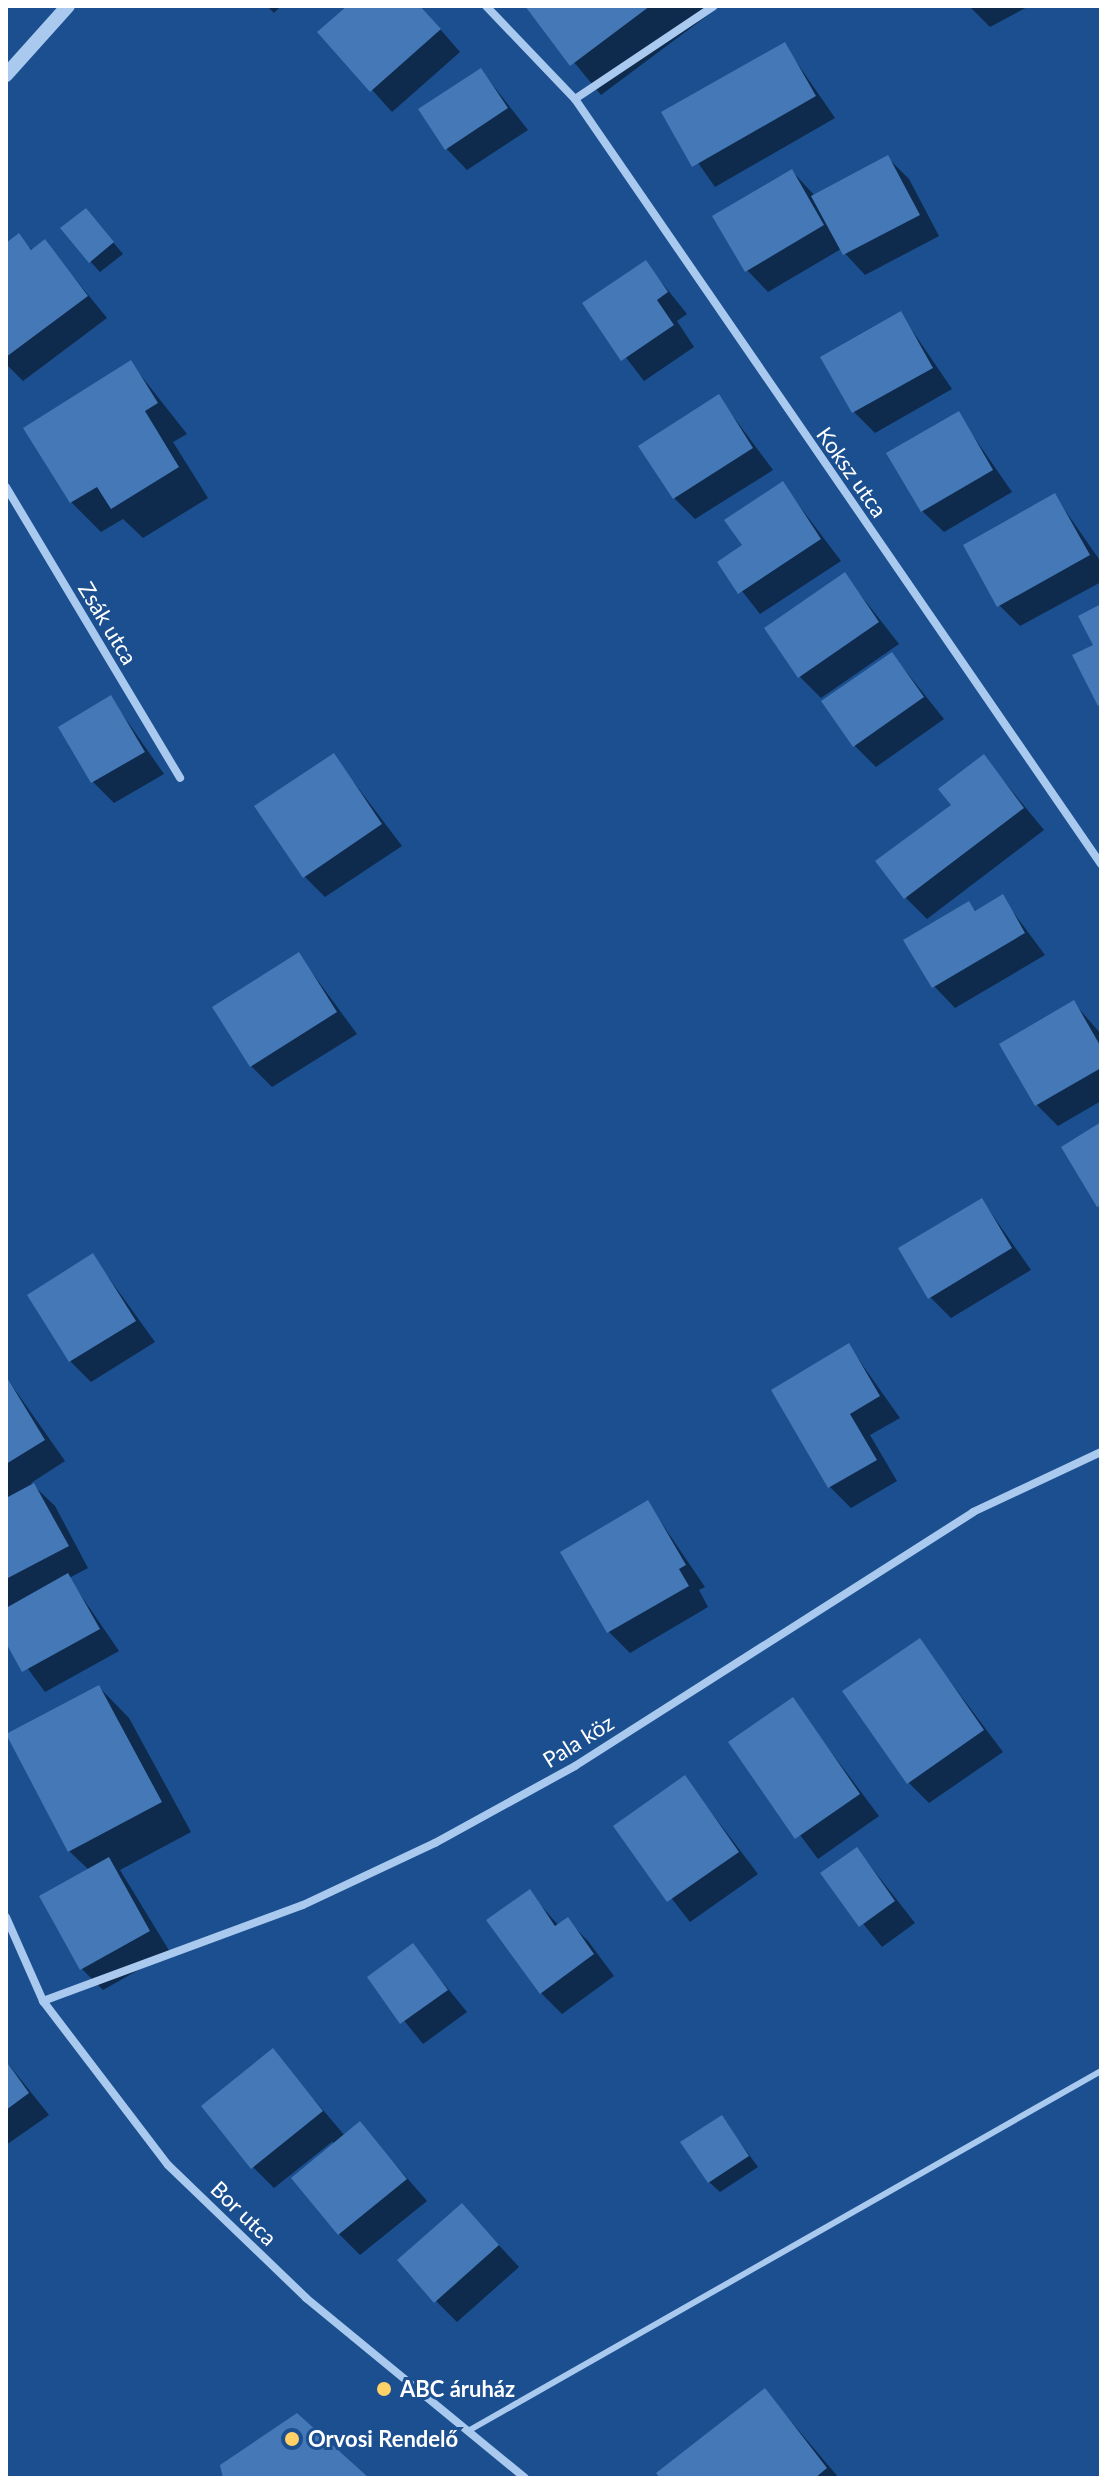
<!DOCTYPE html>
<html>
<head>
<meta charset="utf-8">
<style>
	body { margin:0 }
	#map { position:relative; width:1107px; height:2484px; overflow:hidden; background:#1b4f8f; font-family:Lato,sans-serif }
	div>[style] { position:absolute }
	.shadow>* { inset:0; background:#0007 }
	.building>* { inset:0; background:#4478b7 }
	.service>* { height:6px; margin:-3px; padding:0 3px; transform-origin:3px; border-radius:3px; background:#a9c9ee }
	.minor>* { height:8px; margin:-4px; padding:0 4px; transform-origin:4px; border-radius:4px; background:#a9c9ee }
	.tertiary>* { height:14px; margin:-7px; padding:0 7px; transform-origin:7px; border-radius:7px; background:#a9c9ee }
	.dots>* { width:22px; height:22px; translate:-50% -50%; box-sizing:border-box; border:4px solid #1b4f8f; border-radius:50% }
	span { translate:-50% -50%; white-space:nowrap; text-align:center; line-height:1.15; -webkit-text-stroke:6px #1b4f8f; paint-order:stroke }
	.street-label { font-size:22px; color:#fff }
	.poi-label { font-size:22px; color:#fff; font-weight:700 }
	.left { translate:0 -50%; text-align:left }
	.frame { position:absolute; inset:0; border:8px solid #fff; pointer-events:none }
</style>
</head>
<body>
<div id="map">
	<div class="shadow">
		<div style="clip-path:polygon(267px 6px,281px 6px,274px 13px)"></div>
		<div style="clip-path:polygon(350px 6px,420px 6px,460px 52px,392px 112px,320px 32px)"></div>
		<div style="clip-path:polygon(528px 6px,720px 6px,601px 95px)"></div>
		<div style="clip-path:polygon(969px 6px,1029px 6px,990px 27px)"></div>
		<div style="clip-path:polygon(784px 44px,835px 118px,715px 187px,663px 113px)"></div>
		<div style="clip-path:polygon(481px 70px,528px 130px,467px 170px,446px 148px)"></div>
		<div style="clip-path:polygon(888px 158px,909px 179px,939px 236px,865px 275px,841px 249px,768px 292px,747px 270px,792px 171px,815px 196px)"></div>
		<div style="clip-path:polygon(86px 210px,123px 254px,100px 272px,90px 261px)"></div>
		<div style="clip-path:polygon(18px 236px,33px 251px,45px 242px,107px 318px,23px 381px,6px 364px,6px 245px)"></div>
		<div style="clip-path:polygon(646px 263px,687px 314px,677px 321px,694px 347px,644px 381px,585px 304px)"></div>
		<div style="clip-path:polygon(901px 314px,952px 389px,875px 433px,854px 412px)"></div>
		<div style="clip-path:polygon(131px 363px,187px 434px,173px 442px,208px 498px,143px 538px,123px 519px,101px 532px,71px 502px)"></div>
		<div style="clip-path:polygon(718px 396px,773px 470px,695px 519px,674px 498px)"></div>
		<div style="clip-path:polygon(958px 414px,1012px 492px,944px 532px,922px 511px)"></div>
		<div style="clip-path:polygon(782px 483px,841px 561px,760px 614px,720px 563px,744px 546px)"></div>
		<div style="clip-path:polygon(1055px 496px,1101px 562px,1101px 582px,1020px 626px,999px 605px)"></div>
		<div style="clip-path:polygon(845px 575px,899px 644px,821px 698px,800px 677px)"></div>
		<div style="clip-path:polygon(892px 654px,944px 719px,876px 767px,855px 746px)"></div>
		<div style="clip-path:polygon(111px 698px,164px 774px,114px 803px,93px 782px)"></div>
		<div style="clip-path:polygon(333px 755px,402px 846px,325px 897px,304px 876px)"></div>
		<div style="clip-path:polygon(984px 757px,1044px 830px,927px 919px,906px 898px)"></div>
		<div style="clip-path:polygon(1002px 897px,1045px 955px,955px 1008px,934px 986px,969px 904px,977px 912px)"></div>
		<div style="clip-path:polygon(299px 955px,357px 1034px,272px 1087px,251px 1066px)"></div>
		<div style="clip-path:polygon(1074px 1003px,1101px 1034px,1101px 1101px,1058px 1126px,1037px 1105px)"></div>
		<div style="clip-path:polygon(982px 1200px,1031px 1270px,951px 1318px,930px 1297px)"></div>
		<div style="clip-path:polygon(93px 1256px,155px 1342px,91px 1382px,70px 1361px)"></div>
		<div style="clip-path:polygon(849px 1346px,900px 1418px,870px 1435px,897px 1481px,851px 1508px,830px 1487px,773px 1391px)"></div>
		<div style="clip-path:polygon(6px 1377px,65px 1461px,31px 1483px,55px 1506px,88px 1568px,69px 1578px,119px 1651px,45px 1692px,6px 1639px)"></div>
		<div style="clip-path:polygon(648px 1503px,705px 1587px,699px 1590px,708px 1607px,630px 1653px,609px 1632px,562px 1553px)"></div>
		<div style="clip-path:polygon(919px 1640px,1003px 1752px,929px 1803px,908px 1782px)"></div>
		<div style="clip-path:polygon(99px 1687px,129px 1718px,191px 1832px,120px 1870px,170px 1952px,103px 1990px,82px 1969px,42px 1897px,89px 1870px,69px 1851px)"></div>
		<div style="clip-path:polygon(792px 1700px,879px 1816px,818px 1859px,731px 1742px)"></div>
		<div style="clip-path:polygon(685px 1778px,758px 1874px,690px 1922px,616px 1827px)"></div>
		<div style="clip-path:polygon(857px 1849px,915px 1923px,882px 1947px,823px 1874px)"></div>
		<div style="clip-path:polygon(529px 1892px,559px 1926px,567px 1920px,588px 1941px,614px 1976px,562px 2014px,541px 1993px)"></div>
		<div style="clip-path:polygon(413px 1946px,467px 2012px,423px 2044px,369px 1977px)"></div>
		<div style="clip-path:polygon(273px 2051px,345px 2136px,360px 2124px,427px 2201px,360px 2255px,339px 2234px,333px 2141px,274px 2188px,253px 2167px)"></div>
		<div style="clip-path:polygon(6px 2061px,49px 2115px,6px 2145px)"></div>
		<div style="clip-path:polygon(722px 2118px,758px 2167px,720px 2192px,709px 2182px)"></div>
		<div style="clip-path:polygon(462px 2205px,519px 2267px,457px 2322px,436px 2301px)"></div>
		<div style="clip-path:polygon(765px 2391px,839px 2478px,663px 2478px)"></div>
	</div>
	<div class="building">
		<div style="clip-path:polygon(347px 6px,420px 6px,441px 29px,370px 92px,317px 32px)"></div>
		<div style="clip-path:polygon(525px 6px,650px 6px,570px 66px)"></div>
		<div style="clip-path:polygon(785px 42px,816px 96px,692px 167px,661px 112px)"></div>
		<div style="clip-path:polygon(481px 68px,508px 108px,445px 150px,418px 109px)"></div>
		<div style="clip-path:polygon(888px 155px,920px 215px,843px 255px,811px 196px)"></div>
		<div style="clip-path:polygon(792px 169px,824px 225px,745px 272px,712px 216px)"></div>
		<div style="clip-path:polygon(86px 208px,114px 242px,89px 263px,60px 228px)"></div>
		<div style="clip-path:polygon(19px 233px,31px 250px,45px 239px,88px 296px,6px 357px,6px 243px)"></div>
		<div style="clip-path:polygon(646px 260px,668px 292px,657px 300px,674px 325px,621px 361px,582px 303px)"></div>
		<div style="clip-path:polygon(901px 311px,933px 368px,852px 413px,820px 357px)"></div>
		<div style="clip-path:polygon(131px 360px,158px 403px,145px 411px,179px 467px,111px 509px,97px 487px,70px 503px,23px 428px)"></div>
		<div style="clip-path:polygon(719px 394px,753px 448px,673px 499px,638px 446px)"></div>
		<div style="clip-path:polygon(959px 411px,993px 470px,921px 512px,886px 453px)"></div>
		<div style="clip-path:polygon(783px 481px,821px 539px,738px 594px,717px 562px,742px 545px,724px 520px)"></div>
		<div style="clip-path:polygon(1055px 493px,1090px 555px,997px 607px,963px 545px)"></div>
		<div style="clip-path:polygon(845px 572px,879px 622px,798px 678px,764px 628px)"></div>
		<div style="clip-path:polygon(1101px 604px,1101px 704px,1098px 706px,1072px 655px,1093px 645px,1078px 616px)"></div>
		<div style="clip-path:polygon(892px 652px,924px 697px,853px 747px,821px 701px)"></div>
		<div style="clip-path:polygon(111px 695px,145px 752px,91px 783px,58px 727px)"></div>
		<div style="clip-path:polygon(334px 753px,382px 824px,303px 878px,254px 806px)"></div>
		<div style="clip-path:polygon(984px 754px,1024px 808px,904px 899px,875px 861px,951px 805px,938px 789px)"></div>
		<div style="clip-path:polygon(1003px 894px,1025px 933px,932px 988px,903px 940px,969px 901px,975px 911px)"></div>
		<div style="clip-path:polygon(299px 952px,337px 1012px,250px 1067px,212px 1007px)"></div>
		<div style="clip-path:polygon(1074px 1000px,1101px 1047px,1101px 1068px,1035px 1106px,999px 1044px)"></div>
		<div style="clip-path:polygon(1101px 1122px,1101px 1205px,1097px 1207px,1061px 1147px)"></div>
		<div style="clip-path:polygon(982px 1198px,1012px 1248px,928px 1299px,898px 1248px)"></div>
		<div style="clip-path:polygon(93px 1253px,136px 1321px,69px 1362px,27px 1295px)"></div>
		<div style="clip-path:polygon(849px 1343px,880px 1396px,850px 1414px,877px 1460px,828px 1488px,771px 1390px)"></div>
		<div style="clip-path:polygon(6px 1376px,45px 1440px,6px 1464px)"></div>
		<div style="clip-path:polygon(34px 1483px,69px 1546px,6px 1579px,6px 1498px)"></div>
		<div style="clip-path:polygon(648px 1500px,686px 1565px,679px 1569px,689px 1586px,607px 1633px,560px 1552px)"></div>
		<div style="clip-path:polygon(68px 1573px,100px 1629px,22px 1672px,6px 1643px,6px 1608px)"></div>
		<div style="clip-path:polygon(920px 1638px,984px 1730px,907px 1784px,842px 1691px)"></div>
		<div style="clip-path:polygon(99px 1685px,162px 1802px,68px 1852px,6px 1734px)"></div>
		<div style="clip-path:polygon(793px 1697px,860px 1794px,795px 1839px,728px 1742px)"></div>
		<div style="clip-path:polygon(685px 1775px,739px 1852px,667px 1902px,613px 1826px)"></div>
		<div style="clip-path:polygon(857px 1847px,895px 1901px,859px 1927px,820px 1873px)"></div>
		<div style="clip-path:polygon(109px 1857px,150px 1931px,80px 1970px,39px 1896px)"></div>
		<div style="clip-path:polygon(530px 1889px,555px 1926px,568px 1917px,594px 1954px,540px 1994px,486px 1920px)"></div>
		<div style="clip-path:polygon(413px 1943px,448px 1990px,400px 2024px,367px 1977px)"></div>
		<div style="clip-path:polygon(273px 2048px,323px 2111px,251px 2169px,201px 2106px)"></div>
		<div style="clip-path:polygon(6px 2061px,29px 2093px,6px 2110px)"></div>
		<div style="clip-path:polygon(722px 2115px,749px 2156px,708px 2183px,680px 2142px)"></div>
		<div style="clip-path:polygon(360px 2121px,407px 2179px,338px 2235px,291px 2178px)"></div>
		<div style="clip-path:polygon(462px 2203px,499px 2245px,434px 2303px,397px 2260px)"></div>
		<div style="clip-path:polygon(765px 2388px,827px 2468px,815px 2478px,660px 2478px,656px 2473px)"></div>
		<div style="clip-path:polygon(297px 2413px,369px 2478px,223px 2478px,220px 2465px)"></div>
	</div>
	<div class="service">
		<div style="left:468px;top:2431px;width:728px;rotate:-29.63deg"></div>
	</div>
	<div class="minor">
		<div style="left:486px;top:6px;width:129px;rotate:46.3deg"></div>
		<div style="left:575px;top:99px;width:928px;rotate:55.49deg"></div>
		<div style="left:575px;top:99px;width:167px;rotate:-33.8deg"></div>
		<div style="left:6px;top:487px;width:339px;rotate:59.1deg"></div>
		<div style="left:6px;top:1917px;width:92px;rotate:66.2deg"></div>
		<div style="left:43px;top:2001px;width:206px;rotate:52.7deg"></div>
		<div style="left:168px;top:2165px;width:192px;rotate:43.9deg"></div>
		<div style="left:306px;top:2298px;width:283px;rotate:39.4deg"></div>
		<div style="left:43px;top:2001px;width:277px;rotate:-20.3deg"></div>
		<div style="left:303px;top:1905px;width:146px;rotate:-25.2deg"></div>
		<div style="left:435px;top:1843px;width:160px;rotate:-28.8deg"></div>
		<div style="left:575px;top:1766px;width:472px;rotate:-32.5deg"></div>
		<div style="left:973px;top:1512px;width:141px;rotate:-25.1deg"></div>
	</div>
	<div class="tertiary">
		<div style="left:6px;top:75px;width:93px;rotate:-48.1deg"></div>
	</div>
	<div class="dots">
		<div style="left:384px;top:2389px;background:#ffd166"></div>
		<div style="left:292px;top:2439px;background:#ffd166"></div>
	</div>
	<div class="street-label">
		<span style="left:852px;top:472px;rotate:55deg">Koksz utca</span>
		<span style="left:108px;top:623px;rotate:59deg">Zsák utca</span>
		<span style="left:578px;top:1741px;rotate:-32deg">Pala köz</span>
		<span style="left:244px;top:2213px;rotate:44deg">Bor utca</span>
	</div>
	<div class="poi-label">
		<span class="left" style="left:400px;top:2389px">ABC áruház</span>
		<span class="left" style="left:308px;top:2439px">Orvosi Rendelő</span>
	</div>
	<div class="frame"></div>
</div>
</body>
</html>
